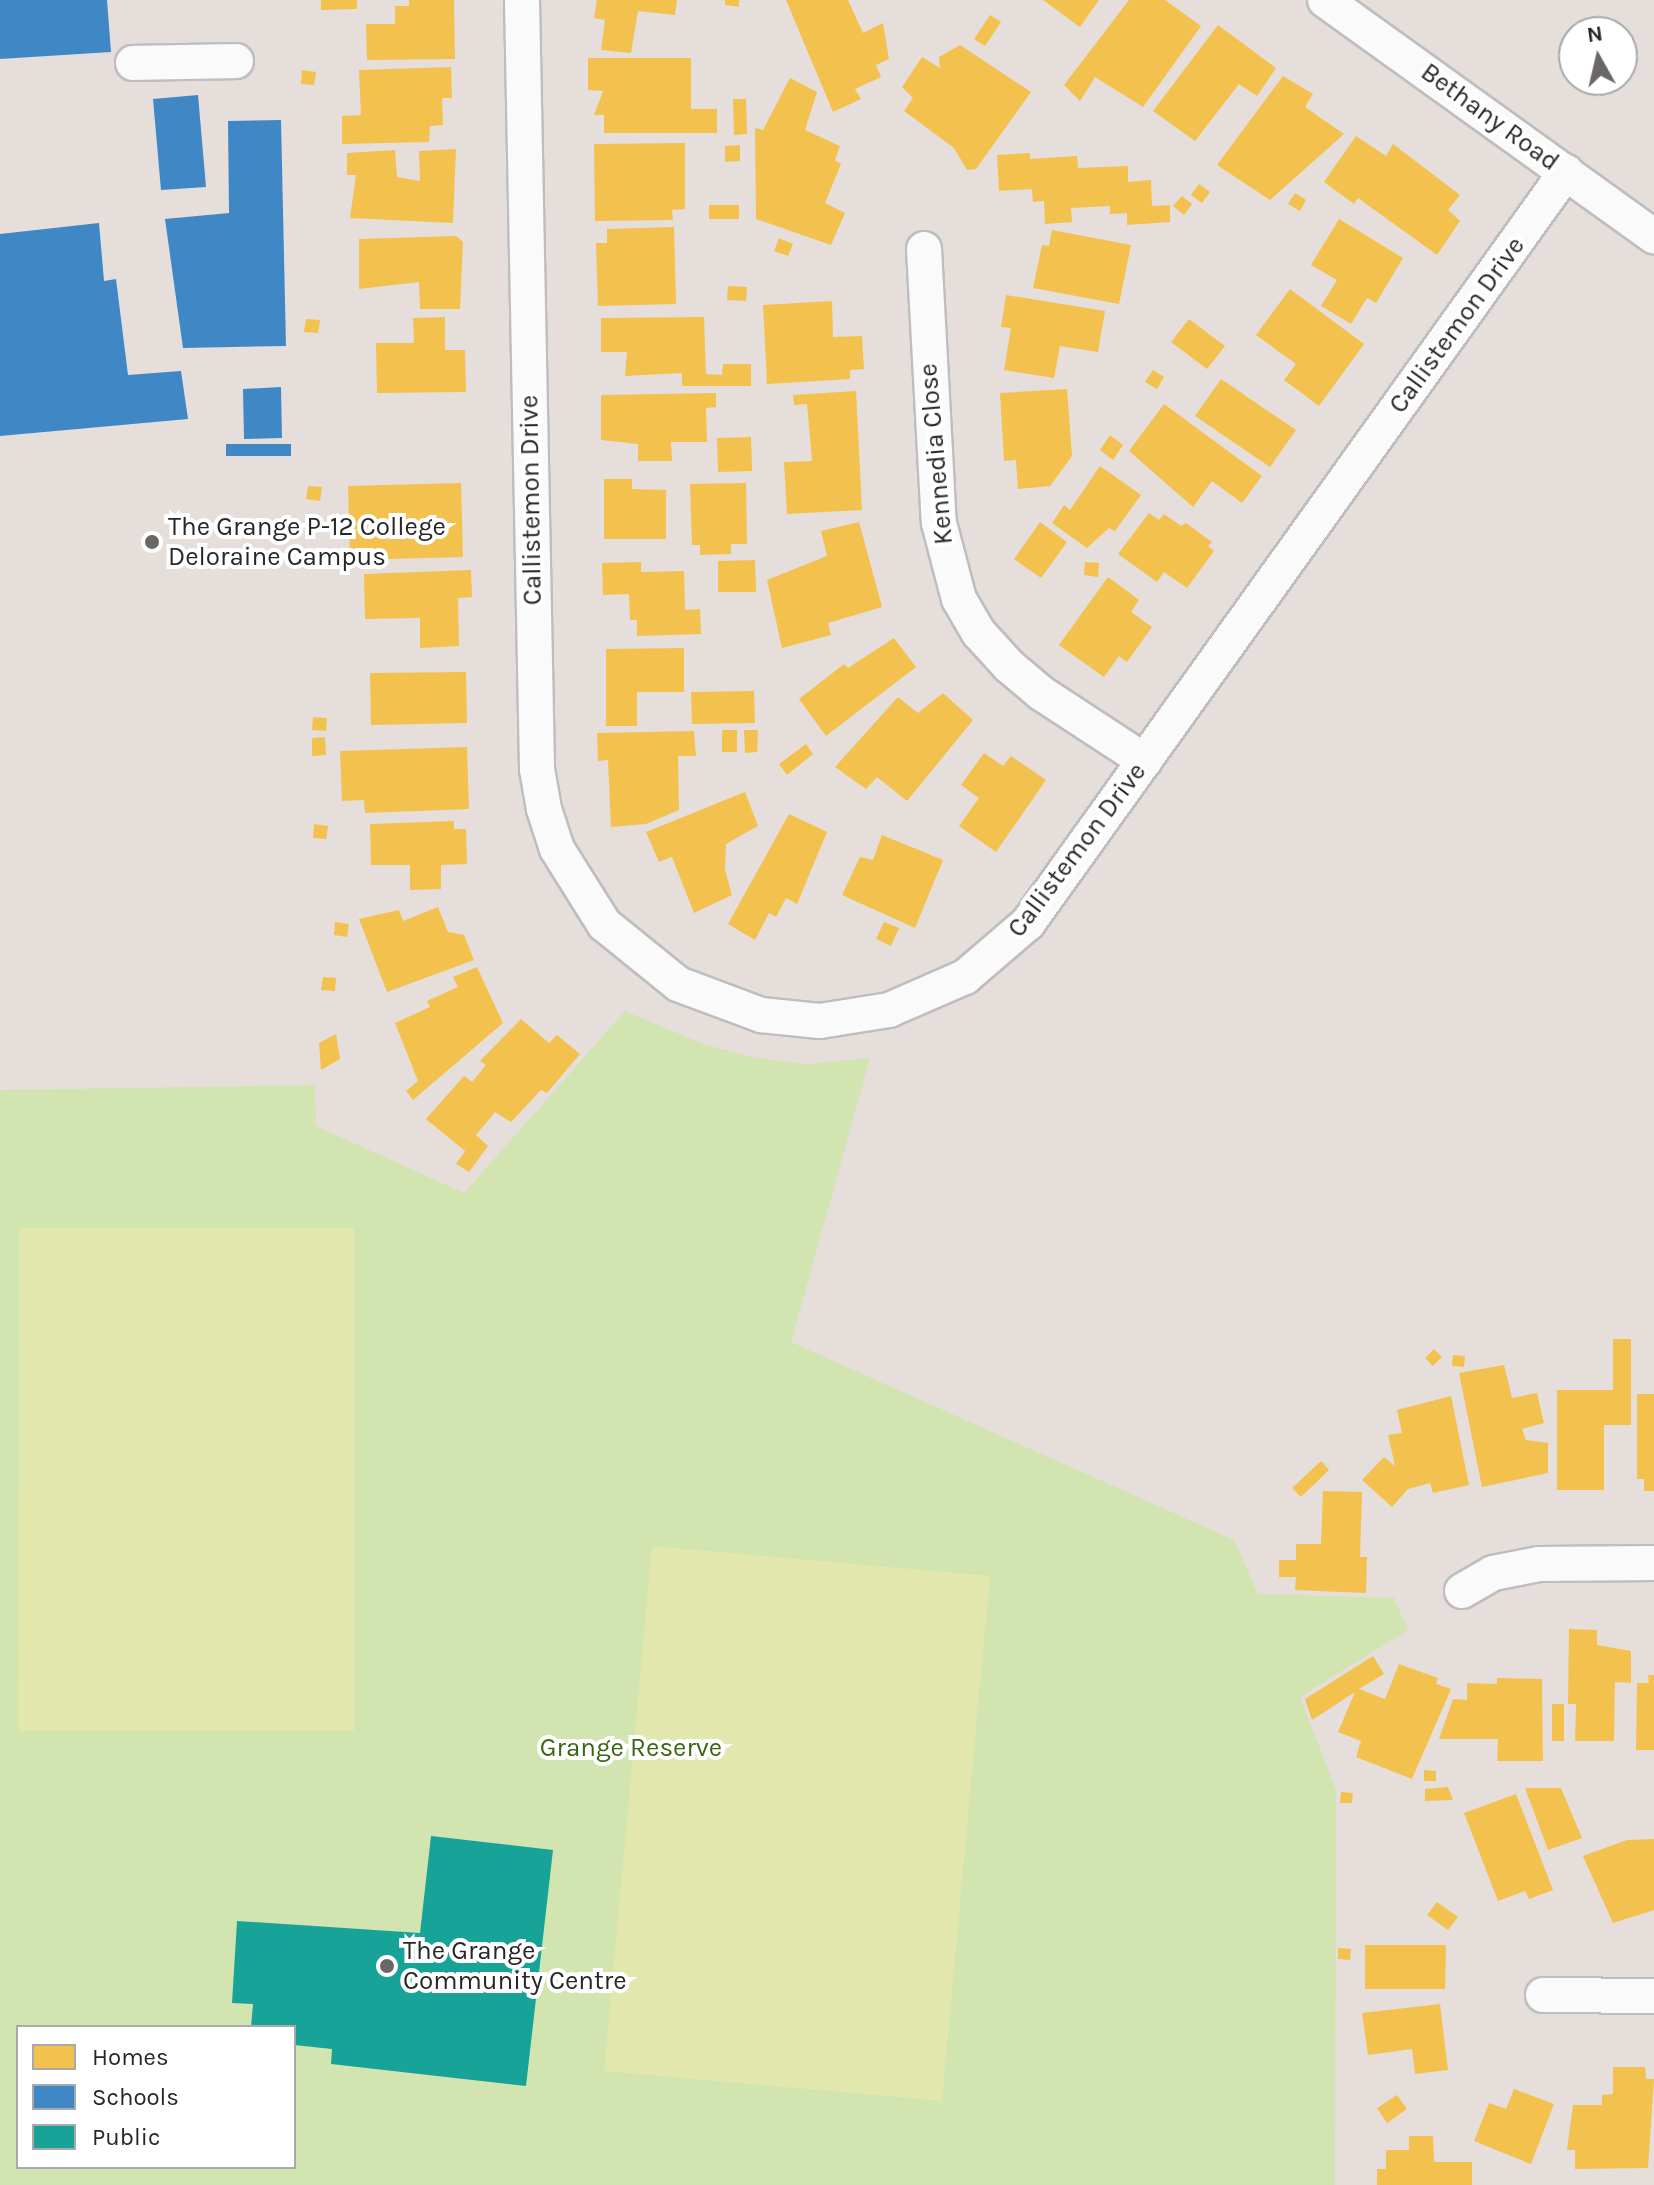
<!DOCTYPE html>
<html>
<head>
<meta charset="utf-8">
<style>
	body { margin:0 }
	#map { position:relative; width:1654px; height:2185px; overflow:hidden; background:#e6dedb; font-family:Karla,sans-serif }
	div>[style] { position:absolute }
	.green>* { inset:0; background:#d2e4b0 }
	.pitch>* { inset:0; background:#e2e8ad }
	.homes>* { inset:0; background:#f2c14e }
	.schools>* { inset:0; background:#3f88c5 }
	.public>* { inset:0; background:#17a398 }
	.roads { filter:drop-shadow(2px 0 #bfbdbe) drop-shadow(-2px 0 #bfbdbe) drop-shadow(0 2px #bfbdbe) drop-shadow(0 -2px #bfbdbe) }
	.minor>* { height:34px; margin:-17px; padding:0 17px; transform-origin:17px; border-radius:17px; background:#fbfafa }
	.dots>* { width:22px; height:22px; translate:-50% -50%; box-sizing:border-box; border:4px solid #fff; border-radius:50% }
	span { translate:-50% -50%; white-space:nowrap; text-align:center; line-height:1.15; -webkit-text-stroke:8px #fff; paint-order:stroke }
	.street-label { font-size:26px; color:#272727 }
	.poi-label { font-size:26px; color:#272727 }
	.left { translate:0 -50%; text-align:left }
	.park-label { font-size:26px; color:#396813 }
	.legend { position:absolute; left:16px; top:2025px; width:280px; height:144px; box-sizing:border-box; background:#fff; border:2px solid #a9a9a9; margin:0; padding:10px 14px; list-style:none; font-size:24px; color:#272727 }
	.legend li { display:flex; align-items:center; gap:16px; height:40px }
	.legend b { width:40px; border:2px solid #a9a9a9 }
	.north { position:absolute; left:1558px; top:16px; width:80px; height:80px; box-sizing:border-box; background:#fff; border:2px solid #a9a9a9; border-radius:50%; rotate:352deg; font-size:22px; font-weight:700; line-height:32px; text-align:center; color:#272727 }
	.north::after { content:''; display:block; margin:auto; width:28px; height:36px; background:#6a6766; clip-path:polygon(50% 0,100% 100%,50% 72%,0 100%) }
</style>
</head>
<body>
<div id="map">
	<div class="green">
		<div style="clip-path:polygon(evenodd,625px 1011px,703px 1044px,756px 1058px,807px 1064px,870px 1058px,791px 1342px,1234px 1540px,1258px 1594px,1394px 1598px,1408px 1630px,1300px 1697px,1336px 1790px,1335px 2185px,0 2185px,0 1090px,315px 1085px,316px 1126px,464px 1193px,625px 1011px,18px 2027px,294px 2027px,294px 2167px,18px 2167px,18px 2027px)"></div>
	</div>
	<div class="pitch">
		<div style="clip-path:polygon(19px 1228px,354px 1228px,354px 1731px,18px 1731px)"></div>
		<div style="clip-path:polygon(652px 1546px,990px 1576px,942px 2101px,604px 2071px)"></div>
	</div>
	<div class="homes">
		<div style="clip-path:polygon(321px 0,357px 0,357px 9px,321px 10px)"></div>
		<div style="clip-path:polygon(409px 0,454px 0,455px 59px,367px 60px,366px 24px,395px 24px,395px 6px,409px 6px)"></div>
		<div style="clip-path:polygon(597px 0,677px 0,675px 15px,638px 11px,631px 53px,601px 50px,605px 20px,594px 18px)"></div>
		<div style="clip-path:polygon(725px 0,739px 0,739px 7px,725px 5px)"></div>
		<div style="clip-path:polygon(786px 0,848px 0,863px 33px,883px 23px,889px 59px,876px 65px,881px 77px,855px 89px,861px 99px,833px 112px)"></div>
		<div style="clip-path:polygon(1043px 0,1099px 0,1080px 27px)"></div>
		<div style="clip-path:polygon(1129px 0,1165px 0,1201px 26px,1143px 107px,1095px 77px,1080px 101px,1064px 85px)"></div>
		<div style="clip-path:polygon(990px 15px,1001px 22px,985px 46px,974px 39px)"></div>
		<div style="clip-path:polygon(1218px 25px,1276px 68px,1257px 96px,1239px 84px,1195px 141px,1153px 111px)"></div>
		<div style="clip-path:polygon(960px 45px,1031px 92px,976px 169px,967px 170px,954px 148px,904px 111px,913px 98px,902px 87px,922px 57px,940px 68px,939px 57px)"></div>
		<div style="clip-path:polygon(588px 58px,691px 58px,691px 109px,717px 109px,717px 133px,604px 133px,604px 115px,594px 115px,603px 91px,588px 90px)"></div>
		<div style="clip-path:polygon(451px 67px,452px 98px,442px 98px,443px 125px,430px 126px,429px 142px,342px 144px,342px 116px,361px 115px,359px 70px)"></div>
		<div style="clip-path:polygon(302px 70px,316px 72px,314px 85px,301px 84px)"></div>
		<div style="clip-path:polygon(1283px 76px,1313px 94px,1305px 107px,1344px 134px,1270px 200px,1217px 165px)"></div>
		<div style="clip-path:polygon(790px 78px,817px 92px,805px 130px,840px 146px,835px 160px,841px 164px,825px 203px,845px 213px,831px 245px,756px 219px,755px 128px,763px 130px)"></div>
		<div style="clip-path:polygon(733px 99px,746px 99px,747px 134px,734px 135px)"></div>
		<div style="clip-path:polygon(1356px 136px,1386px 156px,1393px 144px,1460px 195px,1448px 210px,1460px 221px,1437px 255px,1358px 198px,1354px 204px,1324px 182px)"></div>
		<div style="clip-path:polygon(685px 143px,685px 209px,672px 210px,673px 220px,595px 221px,594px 144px)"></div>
		<div style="clip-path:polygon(740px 145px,740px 161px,725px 162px,725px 146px)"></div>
		<div style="clip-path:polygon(456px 149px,453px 223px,350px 218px,356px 175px,347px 175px,347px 153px,395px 150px,397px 177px,420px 181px,419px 151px)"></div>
		<div style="clip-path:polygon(1030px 153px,1030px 159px,1077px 156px,1078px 168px,1128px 166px,1128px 182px,1151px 180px,1152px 206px,1170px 205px,1170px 222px,1127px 225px,1127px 213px,1110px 214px,1110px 206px,1071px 208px,1072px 222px,1045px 224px,1044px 201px,1033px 202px,1032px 189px,999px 191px,997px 155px)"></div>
		<div style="clip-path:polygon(1199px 184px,1210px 192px,1202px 203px,1191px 195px)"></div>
		<div style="clip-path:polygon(1295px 193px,1306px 200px,1300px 211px,1288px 204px)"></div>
		<div style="clip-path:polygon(1182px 196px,1192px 204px,1184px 215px,1173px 206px)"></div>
		<div style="clip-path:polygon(709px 205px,739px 205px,739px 219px,709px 219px)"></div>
		<div style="clip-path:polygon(1339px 219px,1403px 258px,1376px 303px,1367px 298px,1351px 324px,1321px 306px,1337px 280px,1311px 265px)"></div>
		<div style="clip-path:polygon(674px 227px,676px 304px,598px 306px,596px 243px,607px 243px,607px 229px)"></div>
		<div style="clip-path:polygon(1052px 230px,1131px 245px,1119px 304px,1033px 288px,1042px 245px,1049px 246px)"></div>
		<div style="clip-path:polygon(456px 236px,463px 242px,460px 309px,420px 309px,419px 282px,359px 289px,359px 239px)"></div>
		<div style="clip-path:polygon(779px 238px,793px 244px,788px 256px,774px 251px)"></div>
		<div style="clip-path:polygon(728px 286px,747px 287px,746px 301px,727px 300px)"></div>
		<div style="clip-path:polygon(1290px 289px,1364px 344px,1319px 406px,1284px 380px,1296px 364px,1256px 335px)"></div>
		<div style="clip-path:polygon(1006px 295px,1105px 311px,1098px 352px,1060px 346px,1054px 378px,1004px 370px,1011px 328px,1001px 327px)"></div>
		<div style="clip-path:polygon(832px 301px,833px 337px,862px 336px,864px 369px,850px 370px,850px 379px,767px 384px,763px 305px)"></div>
		<div style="clip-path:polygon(445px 317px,445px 350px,465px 350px,466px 392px,377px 393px,376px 343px,414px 343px,413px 318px)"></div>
		<div style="clip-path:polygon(704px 317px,706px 374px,722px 375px,723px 364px,751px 364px,751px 386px,682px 386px,682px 373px,625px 376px,627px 352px,601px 352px,601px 318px)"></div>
		<div style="clip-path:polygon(306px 319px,320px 320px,318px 333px,304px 332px)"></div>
		<div style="clip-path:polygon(1189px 319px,1225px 346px,1207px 369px,1171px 342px)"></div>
		<div style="clip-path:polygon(1153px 370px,1164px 377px,1157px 389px,1145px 382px)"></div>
		<div style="clip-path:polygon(1221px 379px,1296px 430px,1270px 467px,1195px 416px)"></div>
		<div style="clip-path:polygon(1067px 389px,1072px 456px,1050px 486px,1018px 489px,1016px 460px,1004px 461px,1000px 393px)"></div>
		<div style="clip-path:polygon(856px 391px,862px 510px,787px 514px,784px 462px,812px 461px,807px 404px,794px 405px,793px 395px)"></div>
		<div style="clip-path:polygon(716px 393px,716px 407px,706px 408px,707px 442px,671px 442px,672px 461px,638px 461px,638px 444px,601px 440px,601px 395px)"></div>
		<div style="clip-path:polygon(1164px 404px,1262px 476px,1242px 503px,1212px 481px,1193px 507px,1129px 451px)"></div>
		<div style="clip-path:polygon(1110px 435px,1123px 445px,1113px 460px,1100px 450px)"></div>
		<div style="clip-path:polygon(751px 437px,752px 471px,718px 472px,717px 438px)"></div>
		<div style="clip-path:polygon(1100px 466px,1141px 495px,1115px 531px,1109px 528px,1087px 548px,1052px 523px,1064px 505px,1070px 510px)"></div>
		<div style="clip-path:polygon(604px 479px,632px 479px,632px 489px,666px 490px,666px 539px,604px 539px)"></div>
		<div style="clip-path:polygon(461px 483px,463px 557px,350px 560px,348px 486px)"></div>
		<div style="clip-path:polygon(746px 483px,747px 544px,731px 544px,731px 554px,700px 555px,700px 545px,692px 545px,690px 484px)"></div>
		<div style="clip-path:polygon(308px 486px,322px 487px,320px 501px,306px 499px)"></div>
		<div style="clip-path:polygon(1149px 513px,1159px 520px,1164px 514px,1181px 526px,1186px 523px,1212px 542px,1208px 546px,1214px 551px,1187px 588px,1164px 572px,1157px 582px,1118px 554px)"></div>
		<div style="clip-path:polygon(859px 522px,882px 607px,828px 623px,831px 635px,782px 648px,767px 580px,827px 556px,821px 531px)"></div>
		<div style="clip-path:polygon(1040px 522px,1067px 542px,1041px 578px,1014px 559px)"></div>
		<div style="clip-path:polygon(755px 560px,756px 592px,718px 592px,718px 561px)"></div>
		<div style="clip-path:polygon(641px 562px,641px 572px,684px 571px,685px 610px,700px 609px,701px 634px,637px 636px,637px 620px,630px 620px,629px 594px,603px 595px,602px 563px)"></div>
		<div style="clip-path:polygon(1085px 562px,1099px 563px,1098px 577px,1084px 575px)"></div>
		<div style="clip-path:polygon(471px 570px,472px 597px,458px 598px,459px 646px,420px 648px,420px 618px,365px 619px,364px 574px)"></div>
		<div style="clip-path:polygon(1108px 577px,1139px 600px,1131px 612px,1152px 627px,1127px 662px,1119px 656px,1104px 677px,1059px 645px)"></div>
		<div style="clip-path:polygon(894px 638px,916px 667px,826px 736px,799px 699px,844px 664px,848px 668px)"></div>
		<div style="clip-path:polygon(684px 648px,684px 692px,637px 692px,637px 726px,606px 726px,606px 649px)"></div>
		<div style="clip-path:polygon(466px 672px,467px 723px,371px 725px,370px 673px)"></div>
		<div style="clip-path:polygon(754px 691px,755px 723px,692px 724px,691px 692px)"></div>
		<div style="clip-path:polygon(943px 693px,973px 720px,907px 801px,877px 777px,866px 789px,835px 767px,898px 697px,918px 713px)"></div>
		<div style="clip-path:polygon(313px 717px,327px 718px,326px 731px,312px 730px)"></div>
		<div style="clip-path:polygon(722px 730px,737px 730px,737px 752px,722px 752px)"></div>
		<div style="clip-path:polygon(744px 730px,758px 730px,757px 752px,745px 753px)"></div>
		<div style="clip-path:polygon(694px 731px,696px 756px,678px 756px,679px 810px,646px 824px,611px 827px,608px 760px,598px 761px,597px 733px)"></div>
		<div style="clip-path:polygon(325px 737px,326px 755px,312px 756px,312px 738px)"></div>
		<div style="clip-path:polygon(806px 744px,813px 754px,787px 775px,779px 764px)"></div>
		<div style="clip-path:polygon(467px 747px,469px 809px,365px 813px,364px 800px,342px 801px,340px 751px)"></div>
		<div style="clip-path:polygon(984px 753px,1003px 766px,1011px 756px,1046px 780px,996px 852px,959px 826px,979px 798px,961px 785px)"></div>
		<div style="clip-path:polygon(745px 792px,758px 826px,726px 844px,725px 870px,732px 895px,694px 913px,672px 857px,659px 862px,646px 832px)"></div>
		<div style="clip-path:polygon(789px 814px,827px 832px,797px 904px,786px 898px,776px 917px,769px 913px,755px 940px,728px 924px)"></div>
		<div style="clip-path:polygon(454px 821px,454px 829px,466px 829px,467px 864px,441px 865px,441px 889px,410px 890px,410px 865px,371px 865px,370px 824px)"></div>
		<div style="clip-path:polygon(314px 824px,328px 826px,326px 839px,313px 838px)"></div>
		<div style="clip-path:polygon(882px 835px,943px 860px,915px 928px,842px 895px,860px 857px,873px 860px)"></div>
		<div style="clip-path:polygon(438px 907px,448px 932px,464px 935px,474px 960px,387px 992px,359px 919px,399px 910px,403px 921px)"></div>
		<div style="clip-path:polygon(335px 922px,349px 924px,347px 937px,334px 935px)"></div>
		<div style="clip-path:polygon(884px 922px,899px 928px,891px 946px,876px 939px)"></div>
		<div style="clip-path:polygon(477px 967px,503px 1023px,413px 1100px,406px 1091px,418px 1081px,395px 1023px,430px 1007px,427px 1001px,458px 987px,453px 977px)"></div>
		<div style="clip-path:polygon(323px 977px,336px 978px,335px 991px,321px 990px)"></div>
		<div style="clip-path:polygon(521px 1019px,549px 1043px,557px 1035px,580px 1054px,547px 1093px,541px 1090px,511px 1122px,495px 1112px,476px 1135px,488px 1146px,469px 1172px,456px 1164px,465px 1151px,426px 1119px,464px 1076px,472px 1082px,486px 1065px,480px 1061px)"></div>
		<div style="clip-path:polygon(336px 1034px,340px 1059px,321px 1070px,319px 1043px)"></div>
		<div style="clip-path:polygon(1613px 1339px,1631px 1339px,1631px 1425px,1604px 1425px,1604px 1490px,1557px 1490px,1557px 1390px,1613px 1390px)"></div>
		<div style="clip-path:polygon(1434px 1349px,1442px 1357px,1433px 1366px,1425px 1358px)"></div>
		<div style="clip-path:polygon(1453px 1355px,1465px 1356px,1464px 1367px,1452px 1366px)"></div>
		<div style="clip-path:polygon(1504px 1365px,1512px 1398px,1537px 1393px,1544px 1423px,1522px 1429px,1526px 1440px,1548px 1443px,1548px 1473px,1482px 1487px,1459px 1373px)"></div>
		<div style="clip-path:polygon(1637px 1394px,1654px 1394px,1654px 1491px,1644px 1491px,1644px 1479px,1637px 1479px)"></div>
		<div style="clip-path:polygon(1451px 1396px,1469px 1485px,1433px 1493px,1430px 1483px,1408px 1489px,1392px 1507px,1362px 1480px,1384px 1457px,1395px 1466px,1388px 1435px,1402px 1433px,1397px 1410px)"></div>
		<div style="clip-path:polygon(1321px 1461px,1329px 1470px,1301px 1497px,1292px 1488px)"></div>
		<div style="clip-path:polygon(1323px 1491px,1362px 1492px,1360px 1557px,1367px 1557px,1366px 1593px,1295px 1590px,1296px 1577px,1279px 1577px,1279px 1560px,1296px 1560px,1296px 1544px,1321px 1544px)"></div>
		<div style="clip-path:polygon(1569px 1629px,1597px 1630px,1597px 1645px,1631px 1651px,1631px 1683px,1615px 1682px,1614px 1741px,1575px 1741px,1576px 1704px,1568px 1704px)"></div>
		<div style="clip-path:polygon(1373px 1656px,1384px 1674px,1359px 1689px,1385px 1699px,1399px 1664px,1438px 1678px,1436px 1684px,1451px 1689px,1412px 1779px,1356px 1757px,1361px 1741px,1338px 1732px,1355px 1692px,1312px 1720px,1305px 1699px)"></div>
		<div style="clip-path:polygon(1648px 1675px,1654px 1675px,1654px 1750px,1636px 1750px,1637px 1683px,1649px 1683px)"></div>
		<div style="clip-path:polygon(1497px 1678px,1542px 1679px,1543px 1761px,1497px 1761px,1498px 1739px,1439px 1739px,1453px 1699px,1467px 1700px,1467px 1683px,1497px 1684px)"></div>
		<div style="clip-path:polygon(1552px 1704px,1564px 1704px,1564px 1741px,1552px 1741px)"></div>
		<div style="clip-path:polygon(1424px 1770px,1436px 1771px,1436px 1781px,1424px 1781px)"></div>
		<div style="clip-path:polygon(1448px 1787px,1453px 1800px,1425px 1801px,1425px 1789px)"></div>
		<div style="clip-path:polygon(1525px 1788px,1561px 1788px,1582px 1838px,1548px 1850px)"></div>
		<div style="clip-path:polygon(1341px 1792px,1353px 1793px,1352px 1803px,1340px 1803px)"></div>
		<div style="clip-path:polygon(1516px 1794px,1553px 1890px,1529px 1899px,1525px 1891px,1498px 1901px,1464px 1813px)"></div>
		<div style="clip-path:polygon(1654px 1839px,1654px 1910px,1613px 1923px,1583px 1856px,1627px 1840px)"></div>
		<div style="clip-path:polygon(1437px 1902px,1458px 1917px,1448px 1930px,1427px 1915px)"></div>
		<div style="clip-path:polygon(1365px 1945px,1446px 1945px,1445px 1989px,1365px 1989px)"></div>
		<div style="clip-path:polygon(1338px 1948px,1351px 1949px,1350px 1960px,1338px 1959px)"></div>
		<div style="clip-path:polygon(1440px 2004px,1448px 2070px,1415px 2074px,1412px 2049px,1368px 2055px,1362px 2013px)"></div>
		<div style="clip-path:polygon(1613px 2067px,1645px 2067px,1646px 2079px,1654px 2079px,1648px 2168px,1575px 2169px,1575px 2150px,1567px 2150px,1573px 2105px,1602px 2105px,1602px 2095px,1613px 2094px)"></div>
		<div style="clip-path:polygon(1514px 2089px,1554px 2104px,1531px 2164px,1474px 2141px,1489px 2103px,1506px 2109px)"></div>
		<div style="clip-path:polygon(1397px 2095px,1407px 2109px,1387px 2123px,1377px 2108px)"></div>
		<div style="clip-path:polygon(1409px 2136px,1433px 2136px,1434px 2162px,1472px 2162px,1472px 2185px,1377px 2185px,1377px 2169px,1386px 2169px,1386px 2150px,1409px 2150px)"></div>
	</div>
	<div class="schools">
		<div style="clip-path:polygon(0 0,107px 0,111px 52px,0 59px)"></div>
		<div style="clip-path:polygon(198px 95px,206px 187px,161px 190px,153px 99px)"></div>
		<div style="clip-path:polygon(281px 120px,286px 346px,183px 348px,165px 219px,229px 213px,228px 121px)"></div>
		<div style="clip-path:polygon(99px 223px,104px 281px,116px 279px,128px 375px,181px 371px,188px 419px,0 436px,0 234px)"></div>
		<div style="clip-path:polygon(281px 387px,282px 438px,244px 439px,243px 389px)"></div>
		<div style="clip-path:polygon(226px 444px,291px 444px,291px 456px,226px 456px)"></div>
	</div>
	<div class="public">
		<div style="clip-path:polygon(431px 1836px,553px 1850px,526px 2086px,331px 2064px,332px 2049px,294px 2045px,294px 2027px,251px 2027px,253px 2004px,232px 2003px,237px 1921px,420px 1933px)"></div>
	</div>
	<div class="roads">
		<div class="minor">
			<div style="left:522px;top:0;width:769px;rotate:88.88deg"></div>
			<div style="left:537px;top:769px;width:41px;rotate:80.1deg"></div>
			<div style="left:544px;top:809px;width:42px;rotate:72deg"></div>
			<div style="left:557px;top:849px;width:89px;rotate:57.9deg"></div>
			<div style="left:604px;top:924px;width:95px;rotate:39deg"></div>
			<div style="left:678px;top:984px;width:89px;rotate:20.5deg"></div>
			<div style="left:761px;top:1015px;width:59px;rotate:5.8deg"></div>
			<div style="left:820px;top:1021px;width:70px;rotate:-9.1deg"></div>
			<div style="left:889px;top:1010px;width:83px;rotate:-23.5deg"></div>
			<div style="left:965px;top:977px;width:83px;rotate:-40.6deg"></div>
			<div style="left:1028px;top:923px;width:924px;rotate:-54.38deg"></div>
			<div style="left:1325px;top:0;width:405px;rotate:35.7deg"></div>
			<div style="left:133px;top:63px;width:103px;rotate:-1.1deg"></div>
			<div style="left:924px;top:249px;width:274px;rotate:86.9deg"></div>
			<div style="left:939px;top:523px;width:79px;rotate:75.3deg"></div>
			<div style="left:959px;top:599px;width:39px;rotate:60deg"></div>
			<div style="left:979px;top:633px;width:45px;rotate:47.7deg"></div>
			<div style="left:1009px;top:666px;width:42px;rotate:40.2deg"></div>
			<div style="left:1041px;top:693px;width:124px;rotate:33.2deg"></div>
			<div style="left:1462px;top:1591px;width:36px;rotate:-30deg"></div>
			<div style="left:1493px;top:1573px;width:47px;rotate:-11.1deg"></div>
			<div style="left:1539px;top:1564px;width:115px;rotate:-0.5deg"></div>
			<div style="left:1543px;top:1995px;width:111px;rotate:0.5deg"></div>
		</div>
	</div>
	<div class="dots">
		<div style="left:152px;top:542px;background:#6a6766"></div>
		<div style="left:387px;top:1966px;background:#6a6766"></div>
	</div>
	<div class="street-label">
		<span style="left:1490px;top:117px;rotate:36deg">Bethany Road</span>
		<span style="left:1457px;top:325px;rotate:-54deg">Callistemon Drive</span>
		<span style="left:936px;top:454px;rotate:-95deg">Kennedia Close</span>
		<span style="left:531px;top:500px;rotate:-91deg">Callistemon Drive</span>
		<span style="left:1077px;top:850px;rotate:-53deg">Callistemon Drive</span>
	</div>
	<div class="poi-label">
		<span class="left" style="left:168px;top:542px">The Grange P-12 College<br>Deloraine Campus</span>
		<span class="left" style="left:403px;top:1966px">The Grange<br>Community Centre</span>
	</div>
	<div class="park-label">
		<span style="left:631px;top:1748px">Grange Reserve</span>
	</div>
	<ul class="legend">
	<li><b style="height:22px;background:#f2c14e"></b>Homes</li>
	<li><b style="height:22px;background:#3f88c5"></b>Schools</li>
	<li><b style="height:22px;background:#17a398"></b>Public</li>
	</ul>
	<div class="north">N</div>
</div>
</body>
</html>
